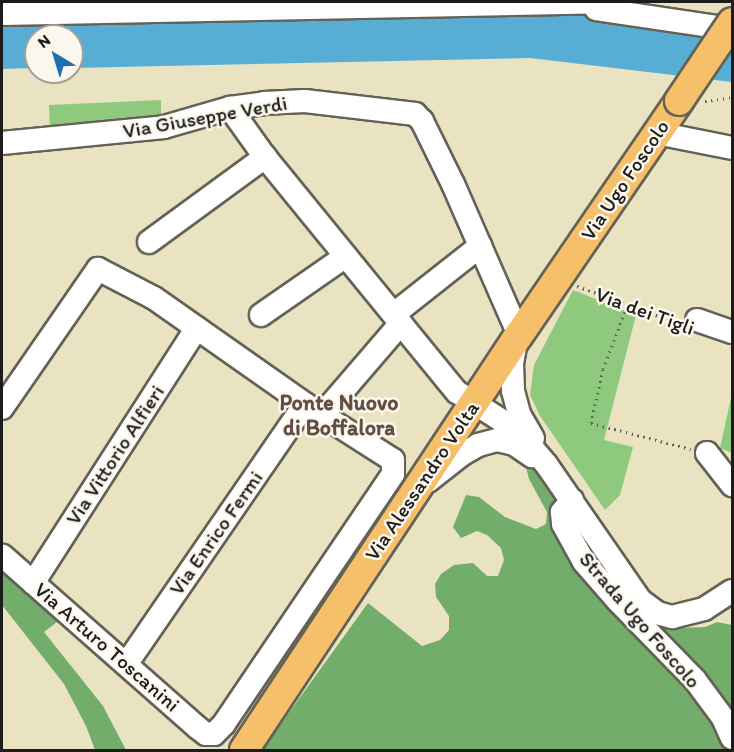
<!DOCTYPE html>
<html>
<head>
<meta charset="utf-8">
<style>
	body { margin:0 }
	#map { position:relative; width:734px; height:752px; overflow:hidden; background:#eae3c2; font-family:Itim,sans-serif }
	div>[style] { position:absolute }
	.green>* { inset:0; background:#8fc97d }
	.forest>* { inset:0; background:#73ad6c }
	.water>* { inset:0; background:#58add4 }
	.path>* { height:3px; margin-top:-1.5px; transform-origin:0; background:repeating-linear-gradient(90deg,#646256 0 1.5px,transparent 0 6px) }
	.roads { filter:drop-shadow(2px 0 #646256) drop-shadow(-2px 0 #646256) drop-shadow(0 2px #646256) drop-shadow(0 -2px #646256) }
	.minor>* { height:22px; margin:-11px; padding:0 11px; transform-origin:11px; border-radius:11px; background:#fff }
	.major>* { height:28px; margin:-14px; padding:0 14px; transform-origin:14px; border-radius:14px; background:#f6c06b }
	.bridges { filter:drop-shadow(2px 0 #646256) drop-shadow(-2px 0 #646256) drop-shadow(0 2px #646256) drop-shadow(0 -2px #646256) }
	.major-bridge>* { height:28px; margin:-14px; padding:0 14px; transform-origin:14px; border-radius:14px; background:#f6c06b }
	span { translate:-50% -50%; white-space:nowrap; text-align:center; line-height:1.15; -webkit-text-stroke:5px #fbf7ec; paint-order:stroke }
	.street-label { font-size:21px; color:#1c1c1c }
	.neighbourhood-label { font-size:22px; color:#634e44; font-weight:700 }
	.frame { position:absolute; inset:0; border:3px solid #1c1c1c; pointer-events:none }
	.north { position:absolute; left:24px; top:24px; width:60px; height:60px; box-sizing:border-box; background:#fbf7ec; border:2px solid #a29f99; border-radius:50%; rotate:322deg; font-size:16px; font-weight:700; line-height:24px; text-align:center; color:#1c1c1c }
	.north::after { content:''; display:block; margin:auto; width:21px; height:27px; background:#1f6fb2; clip-path:polygon(50% 0,100% 100%,50% 72%,0 100%) }
</style>
</head>
<body>
<div id="map">
	<div class="green">
		<div style="clip-path:polygon(161px 100px,161px 119px,50px 133px,49px 105px)"></div>
		<div style="clip-path:polygon(573px 290px,636px 315px,604px 440px,633px 447px,620px 495px,605px 510px,540px 416px,530px 395px,534px 365px)"></div>
		<div style="clip-path:polygon(732px 393px,732px 453px,720px 448px)"></div>
	</div>
	<div class="forest">
		<div style="clip-path:polygon(534px 465px,561px 502px,558px 521px,650px 629px,705px 627px,717px 622px,732px 625px,732px 750px,262px 750px,368px 603px,422px 646px,440px 640px,449px 630px,449px 616px,436px 597px,435px 584px,441px 574px,454px 565px,473px 563px,487px 576px,498px 576px,504px 560px,501px 548px,487px 535px,477px 531px,461px 538px,453px 527px,466px 495px,479px 497px,505px 517px,536px 529px,546px 524px,547px 512px,529px 479px,526px 467px)"></div>
		<div style="clip-path:polygon(2px 561px,65px 616px,44px 632px,103px 706px,126px 750px,95px 750px,86px 726px,64px 684px,2px 605px)"></div>
	</div>
	<div class="water">
		<div style="clip-path:polygon(575px 13px,732px 38px,732px 82px,530px 58px,72px 68px,72px 36px,36px 36px,36px 68px,2px 69px,2px 24px)"></div>
	</div>
	<div class="path">
		<div style="left:705px;top:101px;width:27px;rotate:-8deg"></div>
		<div style="left:577px;top:286px;width:111px;rotate:20.1deg"></div>
		<div style="left:627px;top:306px;width:67px;rotate:110.9deg"></div>
		<div style="left:603px;top:369px;width:55px;rotate:102.5deg"></div>
		<div style="left:591px;top:423px;width:103px;rotate:14.6deg"></div>
	</div>
	<div class="roads">
		<div class="minor">
			<div style="left:596px;top:9px;width:137px;rotate:8.4deg"></div>
			<div style="left:2px;top:14px;width:613px;rotate:-1.12deg"></div>
			<div style="left:230px;top:108px;width:60px;rotate:54.5deg"></div>
			<div style="left:265px;top:157px;width:303px;rotate:50.8deg"></div>
			<div style="left:457px;top:392px;width:72px;rotate:32.6deg"></div>
			<div style="left:518px;top:431px;width:43px;rotate:49.7deg"></div>
			<div style="left:546px;top:464px;width:165px;rotate:55.3deg"></div>
			<div style="left:640px;top:600px;width:21px;rotate:37deg"></div>
			<div style="left:657px;top:613px;width:16px;rotate:15deg"></div>
			<div style="left:672px;top:617px;width:33px;rotate:-14deg"></div>
			<div style="left:704px;top:609px;width:33px;rotate:-33deg"></div>
			<div style="left:657px;top:133px;width:76px;rotate:11.3deg"></div>
			<div style="left:2px;top:143px;width:163px;rotate:-5.6deg"></div>
			<div style="left:164px;top:127px;width:69px;rotate:-16.1deg"></div>
			<div style="left:230px;top:108px;width:34px;rotate:-8deg"></div>
			<div style="left:264px;top:103px;width:41px;rotate:-2.8deg"></div>
			<div style="left:305px;top:101px;width:111px;rotate:6.7deg"></div>
			<div style="left:415px;top:114px;width:10px;rotate:45deg"></div>
			<div style="left:422px;top:121px;width:70px;rotate:63.8deg"></div>
			<div style="left:453px;top:184px;width:165px;rotate:66.4deg"></div>
			<div style="left:149px;top:242px;width:144px;rotate:-36.2deg"></div>
			<div style="left:394px;top:314px;width:110px;rotate:-38.3deg"></div>
			<div style="left:261px;top:315px;width:103px;rotate:-34.8deg"></div>
			<div style="left:697px;top:320px;width:37px;rotate:19deg"></div>
			<div style="left:516px;top:341px;width:22px;rotate:100deg"></div>
			<div style="left:512px;top:363px;width:28px;rotate:88deg"></div>
			<div style="left:513px;top:391px;width:24px;rotate:75deg"></div>
			<div style="left:519px;top:414px;width:28px;rotate:60deg"></div>
			<div style="left:2px;top:408px;width:169px;rotate:-55.4deg"></div>
			<div style="left:98px;top:269px;width:63px;rotate:27.4deg"></div>
			<div style="left:154px;top:298px;width:184px;rotate:35.1deg"></div>
			<div style="left:305px;top:404px;width:104px;rotate:32.5deg"></div>
			<div style="left:393px;top:460px;width:14px;rotate:90deg"></div>
			<div style="left:393px;top:474px;width:302px;rotate:124.1deg"></div>
			<div style="left:224px;top:724px;width:14px;rotate:135deg"></div>
			<div style="left:214px;top:734px;width:8px;rotate:180deg"></div>
			<div style="left:206px;top:734px;width:10px;rotate:-143deg"></div>
			<div style="left:198px;top:728px;width:261px;rotate:-138.6deg"></div>
			<div style="left:322px;top:415px;width:121px;rotate:-49.3deg"></div>
			<div style="left:707px;top:453px;width:41px;rotate:52deg"></div>
			<div style="left:428px;top:481px;width:42px;rotate:-38.2deg"></div>
			<div style="left:461px;top:455px;width:20px;rotate:-30deg"></div>
			<div style="left:478px;top:445px;width:20px;rotate:-15deg"></div>
			<div style="left:497px;top:440px;width:17px;rotate:13deg"></div>
			<div style="left:514px;top:444px;width:22px;rotate:34deg"></div>
			<div style="left:572px;top:500px;width:16px;rotate:130deg"></div>
			<div style="left:562px;top:512px;width:12px;rotate:85deg"></div>
			<div style="left:563px;top:524px;width:43px;rotate:61.1deg"></div>
			<div style="left:584px;top:562px;width:52px;rotate:48.9deg"></div>
			<div style="left:618px;top:601px;width:110px;rotate:45.7deg"></div>
			<div style="left:695px;top:680px;width:47px;rotate:53.6deg"></div>
			<div style="left:723px;top:718px;width:22px;rotate:66deg"></div>
			<div style="left:33px;top:583px;width:303px;rotate:-57.3deg"></div>
			<div style="left:127px;top:663px;width:314px;rotate:-55.5deg"></div>
		</div>
		<div class="major">
			<div style="left:244px;top:750px;width:498px;rotate:-56.5deg"></div>
			<div style="left:519px;top:335px;width:283px;rotate:-55.6deg"></div>
		</div>
	</div>
	<div class="bridges">
		<div class="major-bridge">
			<div style="left:679px;top:101px;width:95px;rotate:-56.1deg"></div>
		</div>
	</div>
	<div class="street-label">
		<span style="left:205px;top:117px;rotate:-10deg">Via Giuseppe Verdi</span>
		<span style="left:625px;top:180px;rotate:-56deg">Via Ugo Foscolo</span>
		<span style="left:645px;top:311px;rotate:20deg">Via dei Tigli</span>
		<span style="left:115px;top:455px;rotate:-57deg">Via Vittorio Alfieri</span>
		<span style="left:422px;top:481px;rotate:-56deg">Via Alessandro Volta</span>
		<span style="left:216px;top:533px;rotate:-55deg">Via Enrico Fermi</span>
		<span style="left:640px;top:620px;rotate:49deg">Strada Ugo Foscolo</span>
		<span style="left:107px;top:647px;rotate:41deg">Via Arturo Toscanini</span>
	</div>
	<div class="neighbourhood-label">
		<span style="left:339px;top:415px">Ponte Nuovo<br>di Boffalora</span>
	</div>
	<div class="frame"></div>
	<div class="north">N</div>
</div>
</body>
</html>
